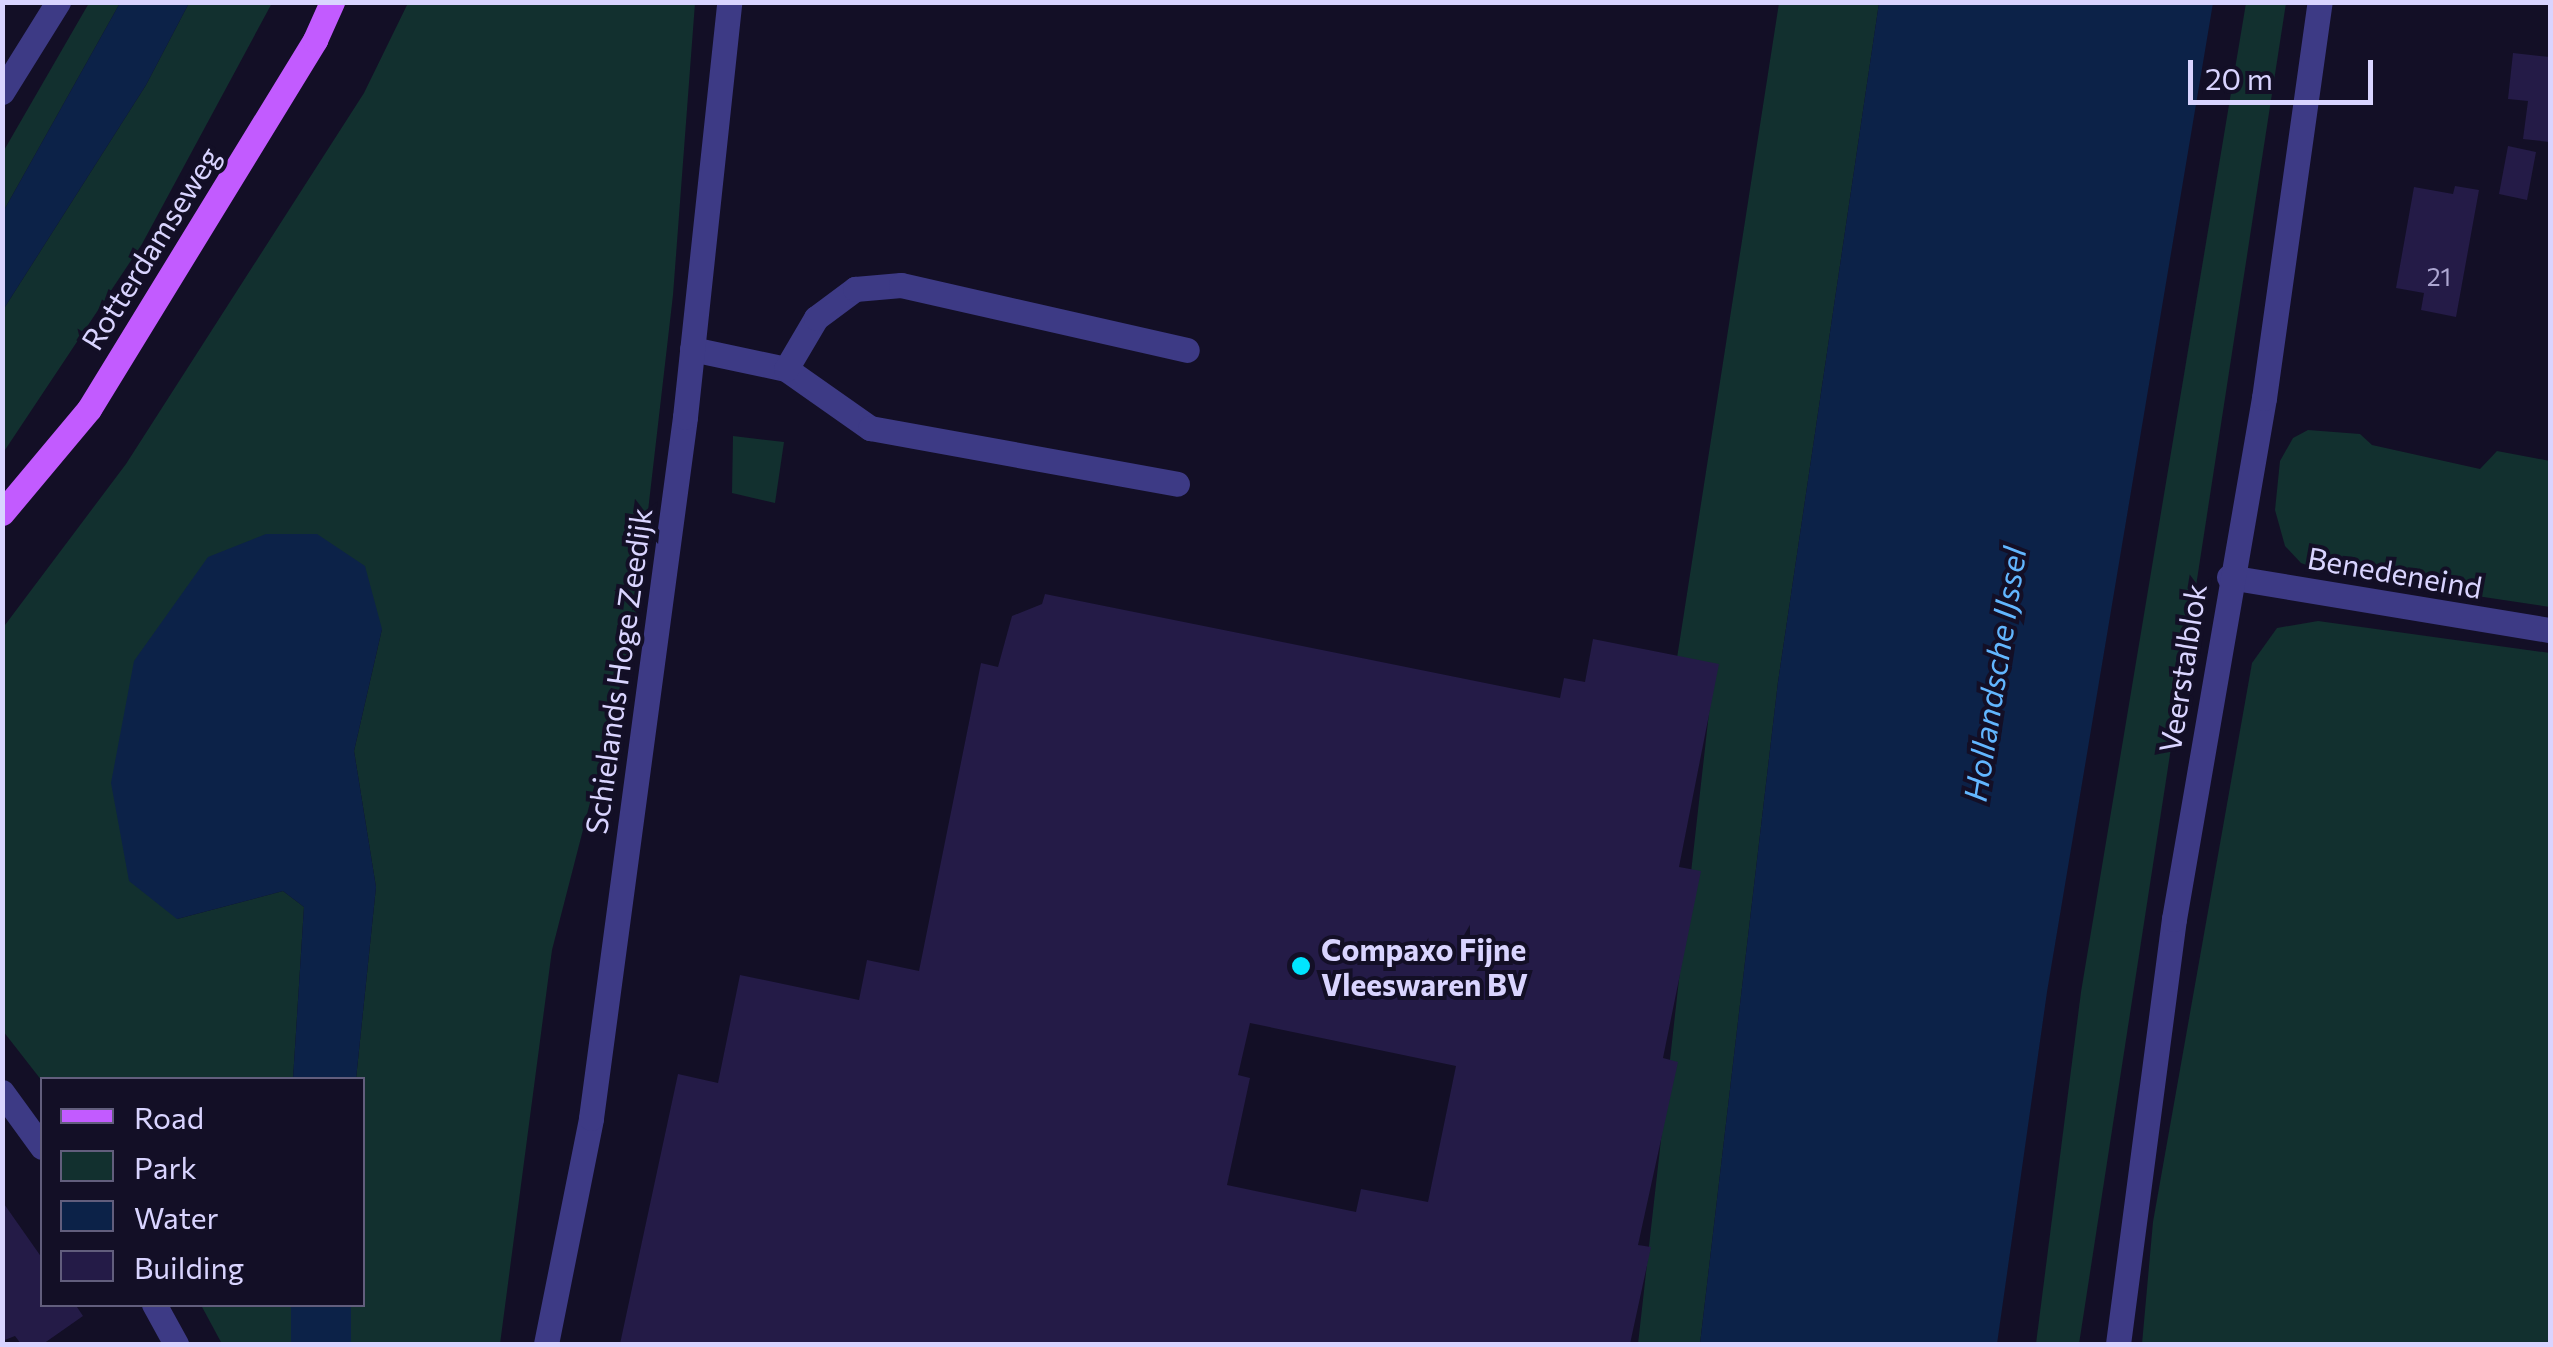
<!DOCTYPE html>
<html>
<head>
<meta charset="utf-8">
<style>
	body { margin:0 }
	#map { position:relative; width:2553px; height:1347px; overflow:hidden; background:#130f26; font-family:Commissioner,sans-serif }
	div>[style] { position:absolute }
	.green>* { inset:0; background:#12302f }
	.water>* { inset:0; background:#0c2248 }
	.building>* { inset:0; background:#241b47 }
	.minor>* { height:25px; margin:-12.5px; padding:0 12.5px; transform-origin:12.5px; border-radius:12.5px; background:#3d3a85 }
	.major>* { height:25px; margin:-12.5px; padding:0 12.5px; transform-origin:12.5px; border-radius:12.5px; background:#c25bff }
	.dots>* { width:28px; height:28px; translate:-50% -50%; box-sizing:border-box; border:5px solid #130f26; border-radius:50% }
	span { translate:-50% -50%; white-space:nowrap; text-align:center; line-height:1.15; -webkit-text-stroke:8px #130f26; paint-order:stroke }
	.number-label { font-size:25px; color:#aca6d1 }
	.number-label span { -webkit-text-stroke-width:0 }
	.street-label { font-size:30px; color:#d9d4ff }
	.poi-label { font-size:30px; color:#d9d4ff; font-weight:700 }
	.left { translate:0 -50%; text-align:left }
	.water-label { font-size:32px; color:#62b6ff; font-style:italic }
	.frame { position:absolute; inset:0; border:5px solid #d9d4ff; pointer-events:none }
	.legend { position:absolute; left:40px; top:1077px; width:325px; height:230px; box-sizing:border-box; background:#130f26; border:2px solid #625e7d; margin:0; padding:12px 18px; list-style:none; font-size:30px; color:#d9d4ff }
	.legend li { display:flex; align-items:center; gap:20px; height:50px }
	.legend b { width:50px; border:2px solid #625e7d }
	.scale { position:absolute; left:2188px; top:60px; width:185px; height:45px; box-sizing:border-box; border:5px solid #d9d4ff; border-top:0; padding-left:12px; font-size:30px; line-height:35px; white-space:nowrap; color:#d9d4ff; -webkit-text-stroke:8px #130f26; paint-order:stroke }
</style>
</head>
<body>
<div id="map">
	<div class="green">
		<div style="clip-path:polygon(89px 3px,120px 3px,3px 212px,3px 152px)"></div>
		<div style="clip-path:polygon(189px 3px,272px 3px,142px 244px,3px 453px,3px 310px,146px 85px)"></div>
		<div style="clip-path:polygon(408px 3px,695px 3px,673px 295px,634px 632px,552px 950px,500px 1344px,351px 1344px,351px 1305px,362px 1304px,362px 1080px,356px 1079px,376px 887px,354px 751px,382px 629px,177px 919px,283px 891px,304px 907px,293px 1079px,42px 1081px,3px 1031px,2px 629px,126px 464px,364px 93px)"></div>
		<div style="clip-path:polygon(1779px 3px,1879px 3px,1778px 682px,1700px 1344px,1638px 1344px,1712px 686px,1677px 658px)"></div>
		<div style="clip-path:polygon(2246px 3px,2286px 3px,2079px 1344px,2036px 1344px,2081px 992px)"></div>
		<div style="clip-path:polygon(2308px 430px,2360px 434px,2372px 445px,2480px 469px,2497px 451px,2550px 461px,2550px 607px,2330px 574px,2301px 563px,2285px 546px,2275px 510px,2280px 461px,2293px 438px)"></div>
		<div style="clip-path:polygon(733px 436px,784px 442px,775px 503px,732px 493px)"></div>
		<div style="clip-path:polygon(2318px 621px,2550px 653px,2550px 1344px,2142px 1344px,2153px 1222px,2252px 663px,2277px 628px)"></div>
		<div style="clip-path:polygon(201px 1305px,291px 1305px,291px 1344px,222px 1344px)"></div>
	</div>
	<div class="water">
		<div style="clip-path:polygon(120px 3px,189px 3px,146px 85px,3px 310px,3px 212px)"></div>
		<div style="clip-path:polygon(1879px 3px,2213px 3px,2047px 992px,1997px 1344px,1700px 1344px,1778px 682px)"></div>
		<div style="clip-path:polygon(266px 534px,317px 534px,365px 566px,382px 629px,354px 751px,376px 887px,356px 1079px,293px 1079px,304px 907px,283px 891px,177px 919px,129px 881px,111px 783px,134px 661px,208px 557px)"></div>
		<div style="clip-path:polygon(291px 1305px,351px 1305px,351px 1344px,291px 1344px)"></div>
	</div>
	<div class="building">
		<div style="clip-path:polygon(2513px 53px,2550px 57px,2550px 142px,2523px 139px,2528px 101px,2508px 99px)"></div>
		<div style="clip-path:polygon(2508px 146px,2536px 152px,2527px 200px,2499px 194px)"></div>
		<div style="clip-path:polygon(2455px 186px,2479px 190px,2456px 317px,2421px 310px,2424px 293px,2396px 288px,2414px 187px,2453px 194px)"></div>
		<div style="clip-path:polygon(evenodd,1045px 594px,1560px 698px,1564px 678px,1585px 682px,1593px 639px,1719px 664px,1679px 867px,1701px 871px,1663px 1058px,1678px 1062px,1638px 1245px,1651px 1247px,1630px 1344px,620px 1344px,678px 1074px,718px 1083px,740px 975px,859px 1000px,867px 960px,919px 971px,981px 663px,998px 667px,1012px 616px,1042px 604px,1045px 594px,1250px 1023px,1456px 1066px,1428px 1202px,1361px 1189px,1356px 1212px,1227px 1185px,1250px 1078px,1238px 1075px,1250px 1023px)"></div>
		<div style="clip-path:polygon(2px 1201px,42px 1258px,42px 1304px,75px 1304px,83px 1316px,43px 1344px,21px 1344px,15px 1336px,2px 1341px)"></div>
	</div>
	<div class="minor">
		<div style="left:2px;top:92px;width:106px;rotate:-58.1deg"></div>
		<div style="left:692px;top:349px;width:96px;rotate:12deg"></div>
		<div style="left:786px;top:369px;width:103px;rotate:35.1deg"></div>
		<div style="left:870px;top:428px;width:312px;rotate:10.3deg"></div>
		<div style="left:786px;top:369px;width:59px;rotate:-59.5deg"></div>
		<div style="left:816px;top:318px;width:49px;rotate:-36.6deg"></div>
		<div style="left:855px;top:289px;width:46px;rotate:-5deg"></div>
		<div style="left:901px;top:285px;width:293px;rotate:12.8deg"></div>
		<div style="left:2229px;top:577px;width:325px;rotate:9.4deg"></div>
		<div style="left:2px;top:1092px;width:68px;rotate:54deg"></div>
		<div style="left:154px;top:1304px;width:46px;rotate:61.2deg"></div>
		<div style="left:546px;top:1344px;width:230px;rotate:-78.7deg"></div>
		<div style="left:591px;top:1118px;width:707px;rotate:-82.36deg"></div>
		<div style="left:685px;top:417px;width:417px;rotate:-83.9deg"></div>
		<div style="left:2118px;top:1344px;width:429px;rotate:-82.5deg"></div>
		<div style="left:2174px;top:919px;width:529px;rotate:-80.2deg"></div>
		<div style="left:2264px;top:398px;width:400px;rotate:-82deg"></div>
	</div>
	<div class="major">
		<div style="left:2px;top:513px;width:136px;rotate:-50.1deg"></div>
		<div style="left:89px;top:409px;width:433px;rotate:-58.5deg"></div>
		<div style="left:315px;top:40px;width:42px;rotate:-65.9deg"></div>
	</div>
	<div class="dots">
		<div style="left:1301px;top:966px;background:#00e5ff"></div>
	</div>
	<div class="number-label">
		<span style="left:2439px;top:276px">21</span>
	</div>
	<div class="street-label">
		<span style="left:150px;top:248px;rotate:-58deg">Rotterdamseweg</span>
		<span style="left:2395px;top:572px;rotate:10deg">Benedeneind</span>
		<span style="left:2182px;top:668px;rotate:-81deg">Veerstalblok</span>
		<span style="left:618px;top:671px;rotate:-82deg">Schielands Hoge Zeedijk</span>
	</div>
	<div class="poi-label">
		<span class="left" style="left:1321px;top:966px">Compaxo Fijne<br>Vleeswaren BV</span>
	</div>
	<div class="water-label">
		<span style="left:1994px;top:674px;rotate:-81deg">Hollandsche IJssel</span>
	</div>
	<div class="frame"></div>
	<ul class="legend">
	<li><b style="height:12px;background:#c25bff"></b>Road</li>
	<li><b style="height:28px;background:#12302f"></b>Park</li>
	<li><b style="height:28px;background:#0c2248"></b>Water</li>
	<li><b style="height:28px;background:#241b47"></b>Building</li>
	</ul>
	<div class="scale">20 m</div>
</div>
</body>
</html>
